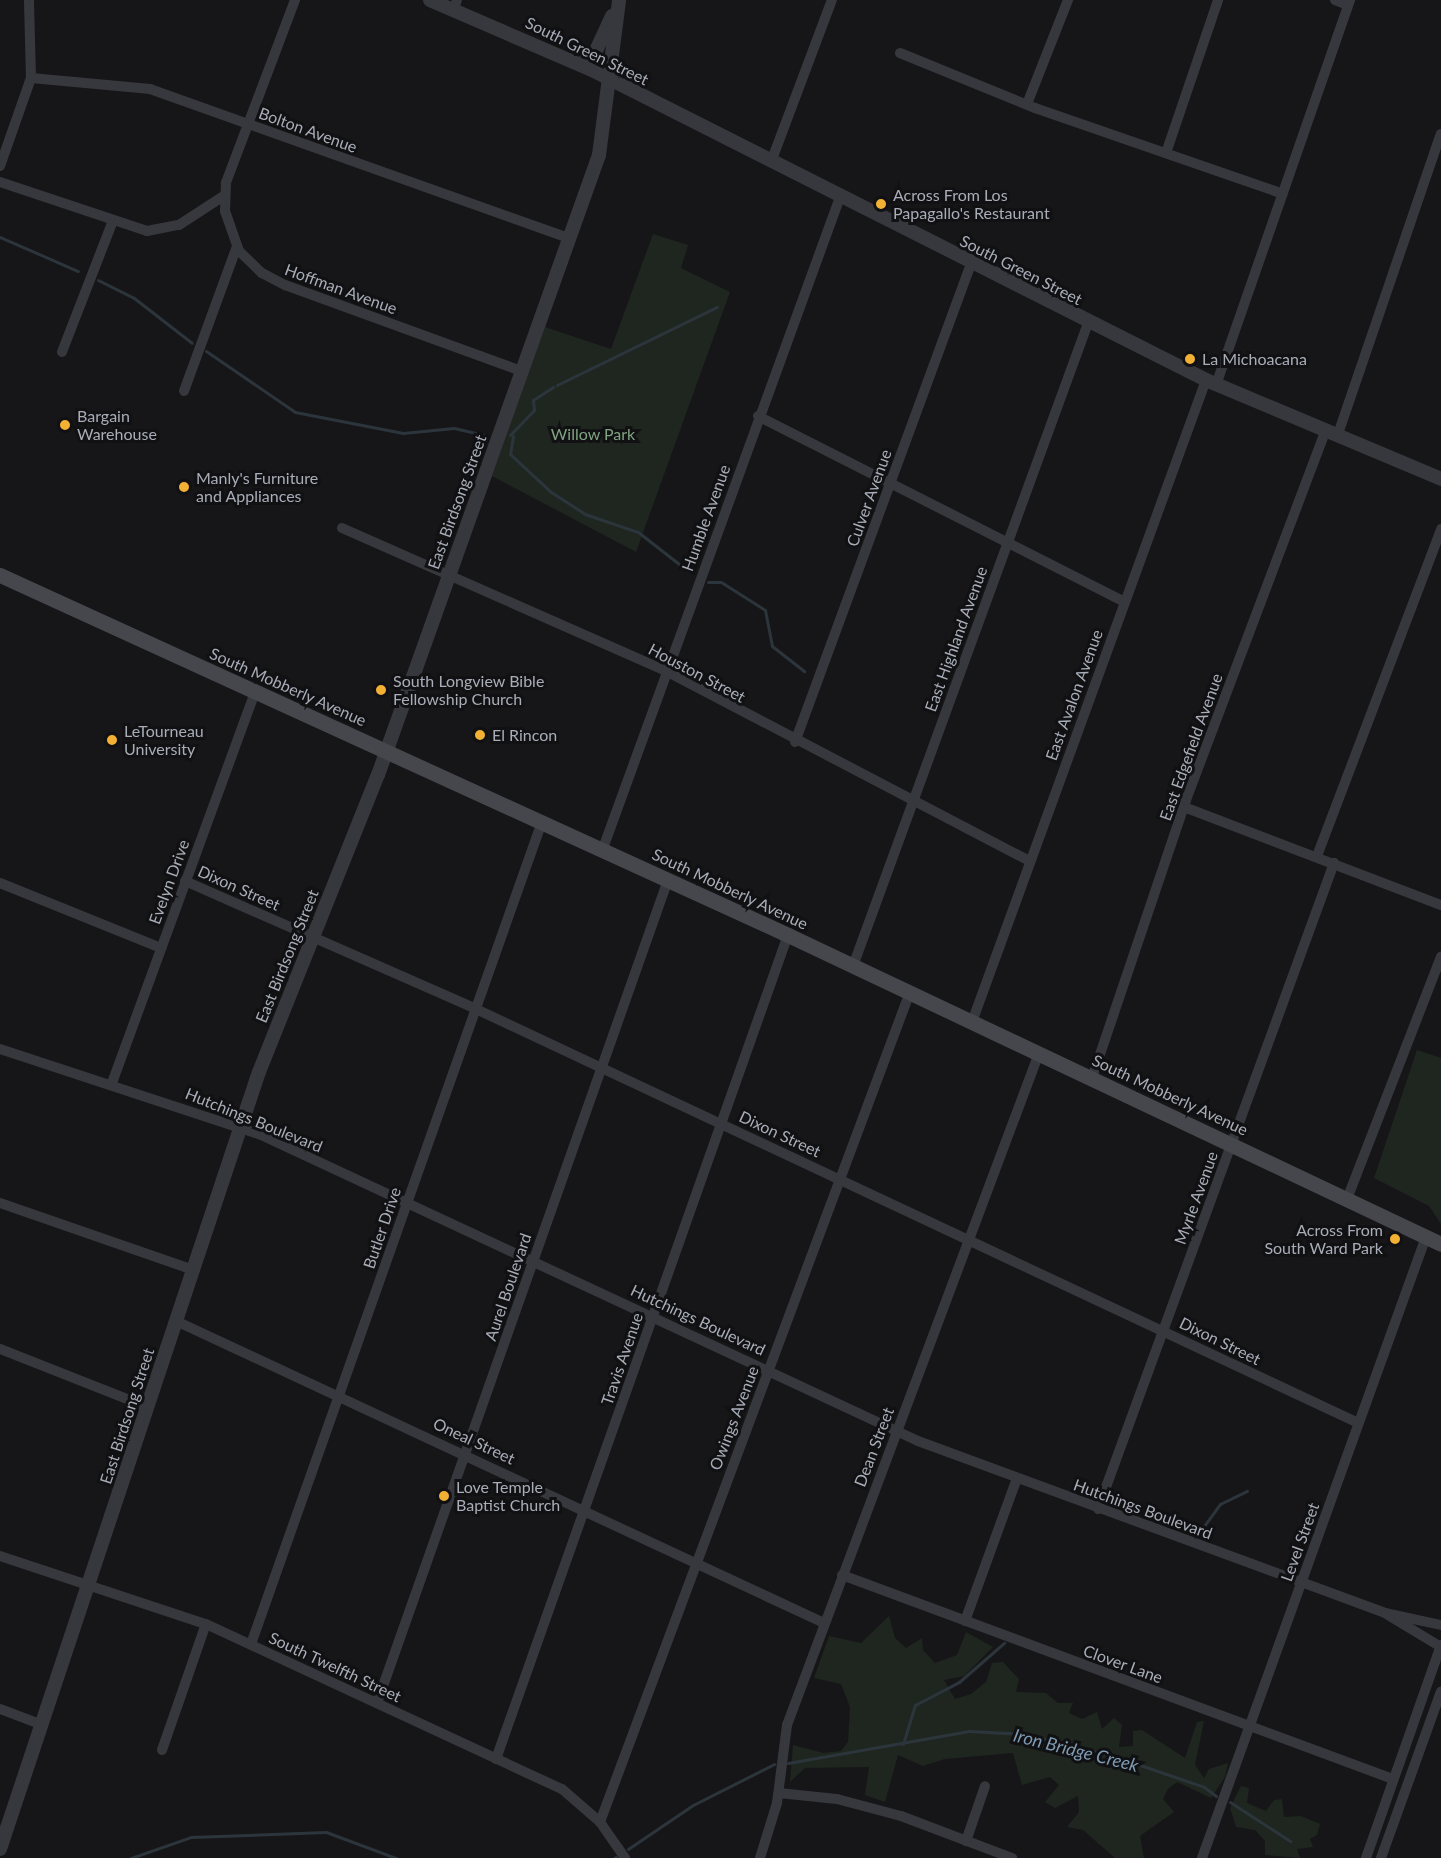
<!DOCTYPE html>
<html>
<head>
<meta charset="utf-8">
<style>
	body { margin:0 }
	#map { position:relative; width:1441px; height:1858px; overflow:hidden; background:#161618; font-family:Lato,sans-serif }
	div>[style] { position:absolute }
	.green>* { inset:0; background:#1e261f }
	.stream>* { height:3px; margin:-1.5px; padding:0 1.5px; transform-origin:1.5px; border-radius:1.5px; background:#2c353c }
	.minor>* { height:10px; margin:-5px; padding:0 5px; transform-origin:5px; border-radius:5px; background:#37383d }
	.tertiary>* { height:14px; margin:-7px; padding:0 7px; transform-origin:7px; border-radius:7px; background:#37383d }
	.secondary>* { height:15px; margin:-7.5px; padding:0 7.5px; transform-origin:7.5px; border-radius:7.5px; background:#45474d }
	.dots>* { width:16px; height:16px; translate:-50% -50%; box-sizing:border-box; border:3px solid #111113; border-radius:50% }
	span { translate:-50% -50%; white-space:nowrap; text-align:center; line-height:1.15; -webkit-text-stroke:6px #111113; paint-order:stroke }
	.street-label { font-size:16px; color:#a8adb8 }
	.poi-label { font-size:16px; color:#a8adb8 }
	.left { translate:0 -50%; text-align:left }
	.right { translate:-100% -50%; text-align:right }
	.park-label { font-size:16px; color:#7fa381 }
	.water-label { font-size:18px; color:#7f9bb3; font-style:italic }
</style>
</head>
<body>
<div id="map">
	<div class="green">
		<div style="clip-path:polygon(653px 234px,688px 245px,681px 268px,730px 292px,636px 552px,492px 476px,545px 327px,611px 349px)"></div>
		<div style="clip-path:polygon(1417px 1050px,1441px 1058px,1441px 1224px,1429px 1206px,1374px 1178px)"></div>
		<div style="clip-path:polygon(889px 1616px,895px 1638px,906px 1648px,922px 1638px,923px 1650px,935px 1663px,957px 1655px,966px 1632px,993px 1647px,964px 1676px,944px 1680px,955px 1699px,971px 1694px,986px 1682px,992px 1663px,1003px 1662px,1019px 1679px,1016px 1692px,1046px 1693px,1058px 1703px,1073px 1703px,1069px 1713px,1082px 1719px,1097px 1712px,1102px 1729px,1114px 1718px,1122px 1725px,1119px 1747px,1133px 1746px,1133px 1731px,1142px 1730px,1185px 1758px,1197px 1722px,1204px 1721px,1195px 1765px,1204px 1778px,1209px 1769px,1228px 1763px,1225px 1777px,1211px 1798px,1177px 1782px,1168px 1789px,1163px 1799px,1174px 1812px,1140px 1836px,1144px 1858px,1115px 1858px,1083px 1830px,1067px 1827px,1079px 1812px,1078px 1796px,1055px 1808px,1045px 1802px,1059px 1785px,1050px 1777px,1022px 1785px,1013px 1753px,945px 1759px,923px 1766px,898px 1755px,885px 1802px,865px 1795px,869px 1767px,805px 1768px,790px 1782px,793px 1745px,823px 1753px,841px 1751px,848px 1742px,850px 1707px,841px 1684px,814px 1678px,829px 1636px,861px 1643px)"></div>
		<div style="clip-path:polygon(1241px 1786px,1249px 1788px,1247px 1803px,1266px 1811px,1274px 1800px,1282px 1799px,1284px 1817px,1301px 1816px,1320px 1824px,1317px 1835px,1310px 1839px,1313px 1847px,1297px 1849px,1300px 1858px,1265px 1855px,1265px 1841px,1255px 1830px,1236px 1827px,1230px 1808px)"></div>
	</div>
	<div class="stream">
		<div style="left:0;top:237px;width:85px;rotate:23.6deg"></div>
		<div style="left:98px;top:280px;width:40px;rotate:26.6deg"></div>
		<div style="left:134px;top:298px;width:73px;rotate:37.8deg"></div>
		<div style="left:206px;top:351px;width:108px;rotate:34.4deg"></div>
		<div style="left:295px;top:412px;width:110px;rotate:11deg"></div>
		<div style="left:403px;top:433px;width:51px;rotate:-5.6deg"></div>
		<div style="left:454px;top:428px;width:31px;rotate:13deg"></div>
		<div style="left:557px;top:385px;width:178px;rotate:-26deg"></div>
		<div style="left:510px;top:435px;width:35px;rotate:-46deg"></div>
		<div style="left:534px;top:410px;width:10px;rotate:-96deg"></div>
		<div style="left:533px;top:400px;width:24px;rotate:-33deg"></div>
		<div style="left:513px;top:436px;width:18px;rotate:99deg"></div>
		<div style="left:510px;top:454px;width:56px;rotate:42.8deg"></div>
		<div style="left:551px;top:492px;width:40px;rotate:32.9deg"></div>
		<div style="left:585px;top:514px;width:56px;rotate:18.8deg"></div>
		<div style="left:638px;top:532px;width:63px;rotate:38deg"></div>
		<div style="left:708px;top:582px;width:13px"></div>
		<div style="left:721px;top:582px;width:52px;rotate:32.5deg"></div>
		<div style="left:765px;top:610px;width:37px;rotate:79deg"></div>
		<div style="left:772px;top:646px;width:41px;rotate:38deg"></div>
		<div style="left:1196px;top:1537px;width:41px;rotate:-54deg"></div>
		<div style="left:1220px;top:1504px;width:30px;rotate:-26deg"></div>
		<div style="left:903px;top:1744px;width:41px;rotate:-72.9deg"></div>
		<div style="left:915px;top:1705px;width:50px;rotate:-27.6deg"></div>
		<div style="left:959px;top:1682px;width:60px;rotate:-40.9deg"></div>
		<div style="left:788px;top:1763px;width:184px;rotate:-10deg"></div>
		<div style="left:969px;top:1731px;width:56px;rotate:3.1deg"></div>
		<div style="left:1025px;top:1734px;width:95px;rotate:14deg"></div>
		<div style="left:1117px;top:1757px;width:92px;rotate:19deg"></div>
		<div style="left:1204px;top:1787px;width:15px;rotate:37deg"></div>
		<div style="left:1230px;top:1802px;width:72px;rotate:33deg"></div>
		<div style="left:628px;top:1849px;width:78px;rotate:-34.1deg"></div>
		<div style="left:693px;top:1805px;width:91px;rotate:-26.8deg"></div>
		<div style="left:131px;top:1858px;width:64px;rotate:-19.3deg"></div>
		<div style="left:191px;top:1837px;width:135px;rotate:-2.1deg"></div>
		<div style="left:326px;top:1832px;width:75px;rotate:20.4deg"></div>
		<div style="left:614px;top:1858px;width:2px;rotate:-27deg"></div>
	</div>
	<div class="minor">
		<div style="left:295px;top:0;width:196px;rotate:110.7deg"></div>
		<div style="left:226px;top:183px;width:28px;rotate:92deg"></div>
		<div style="left:225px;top:211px;width:42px;rotate:70.7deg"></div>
		<div style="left:239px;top:251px;width:32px;rotate:44deg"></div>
		<div style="left:262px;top:273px;width:26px;rotate:28deg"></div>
		<div style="left:285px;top:285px;width:251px;rotate:20deg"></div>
		<div style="left:1335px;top:0;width:14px;rotate:21deg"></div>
		<div style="left:454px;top:9px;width:9px;rotate:-72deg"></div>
		<div style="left:900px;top:53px;width:146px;rotate:22.2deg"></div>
		<div style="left:1035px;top:108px;width:262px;rotate:19.1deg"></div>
		<div style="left:31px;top:78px;width:120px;rotate:5.3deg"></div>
		<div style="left:150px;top:89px;width:445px;rotate:19.6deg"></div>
		<div style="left:1027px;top:104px;width:112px;rotate:-68.5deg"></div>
		<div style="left:1166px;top:153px;width:162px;rotate:-71.2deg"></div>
		<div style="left:771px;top:162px;width:173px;rotate:-69.4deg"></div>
		<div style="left:0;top:166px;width:93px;rotate:-70.6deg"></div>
		<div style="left:31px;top:78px;width:78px;rotate:-91.5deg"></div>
		<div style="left:0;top:182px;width:155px;rotate:18.4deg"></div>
		<div style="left:147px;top:231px;width:33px;rotate:-11deg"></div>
		<div style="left:179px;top:225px;width:55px;rotate:-33.1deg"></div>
		<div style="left:62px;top:352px;width:138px;rotate:-68.8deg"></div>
		<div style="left:1216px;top:385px;width:408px;rotate:-70.8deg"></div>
		<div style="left:184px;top:391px;width:154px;rotate:-69.9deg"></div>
		<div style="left:758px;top:416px;width:409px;rotate:26.9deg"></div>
		<div style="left:1338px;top:434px;width:317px;rotate:-71.1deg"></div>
		<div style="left:342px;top:528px;width:354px;rotate:23.8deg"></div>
		<div style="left:666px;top:671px;width:411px;rotate:27.6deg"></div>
		<div style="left:795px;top:742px;width:509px;rotate:-69.79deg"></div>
		<div style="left:1184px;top:807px;width:275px;rotate:20.9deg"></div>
		<div style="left:602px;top:851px;width:696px;rotate:-70deg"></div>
		<div style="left:1317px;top:856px;width:350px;rotate:-69.2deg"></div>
		<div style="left:185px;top:881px;width:318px;rotate:23.7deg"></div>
		<div style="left:476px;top:1009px;width:974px;rotate:25.14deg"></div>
		<div style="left:0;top:883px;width:174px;rotate:22deg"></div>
		<div style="left:853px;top:966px;width:685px;rotate:-69.92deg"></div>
		<div style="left:972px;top:1022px;width:683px;rotate:-69.97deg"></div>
		<div style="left:0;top:1049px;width:273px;rotate:18.2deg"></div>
		<div style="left:259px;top:1134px;width:727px;rotate:24.98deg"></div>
		<div style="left:918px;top:1441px;width:498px;rotate:20.2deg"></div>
		<div style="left:1385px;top:1613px;width:57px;rotate:12.1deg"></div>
		<div style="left:1092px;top:1078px;width:293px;rotate:-71.3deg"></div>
		<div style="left:1186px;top:800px;width:397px;rotate:-69.3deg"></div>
		<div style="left:112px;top:1083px;width:416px;rotate:-69.9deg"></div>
		<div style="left:1347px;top:1199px;width:260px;rotate:-68.8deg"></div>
		<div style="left:0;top:1203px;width:204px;rotate:19.1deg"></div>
		<div style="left:176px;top:1321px;width:715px;rotate:24.99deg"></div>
		<div style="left:0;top:1349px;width:158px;rotate:21.5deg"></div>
		<div style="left:1098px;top:1509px;width:688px;rotate:-69.93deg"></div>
		<div style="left:0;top:1556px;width:217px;rotate:18.3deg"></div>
		<div style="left:206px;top:1624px;width:392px;rotate:24.9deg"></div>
		<div style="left:562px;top:1789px;width:50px;rotate:41deg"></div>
		<div style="left:600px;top:1822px;width:44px;rotate:55.2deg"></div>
		<div style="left:842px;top:1575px;width:588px;rotate:20.32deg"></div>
		<div style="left:1388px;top:1615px;width:62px;rotate:31.1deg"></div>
		<div style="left:965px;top:1621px;width:152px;rotate:-70deg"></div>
		<div style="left:251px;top:1644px;width:872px;rotate:-70.51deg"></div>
		<div style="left:377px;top:1703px;width:873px;rotate:-70.53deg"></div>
		<div style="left:0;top:1709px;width:43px;rotate:20.6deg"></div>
		<div style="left:162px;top:1750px;width:133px;rotate:-70.8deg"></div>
		<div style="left:496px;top:1759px;width:874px;rotate:-70.49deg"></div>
		<div style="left:779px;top:1793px;width:58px;rotate:5.9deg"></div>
		<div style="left:837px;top:1799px;width:66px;rotate:14.9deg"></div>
		<div style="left:901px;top:1816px;width:119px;rotate:20.7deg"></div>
		<div style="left:600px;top:1822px;width:886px;rotate:-69.52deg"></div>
		<div style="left:966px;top:1841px;width:58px;rotate:-70.9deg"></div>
		<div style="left:760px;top:1858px;width:58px;rotate:-72.8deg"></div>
		<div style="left:777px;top:1803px;width:79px;rotate:-82.7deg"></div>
		<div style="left:787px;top:1725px;width:718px;rotate:-69.44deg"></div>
		<div style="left:1202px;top:1858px;width:660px;rotate:-70.17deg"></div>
		<div style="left:1366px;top:1858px;width:226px;rotate:-70.6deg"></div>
		<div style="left:1381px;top:1858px;width:177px;rotate:-70.2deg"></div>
	</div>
	<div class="tertiary">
		<div style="left:430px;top:0;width:176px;rotate:23.4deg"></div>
		<div style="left:592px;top:70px;width:688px;rotate:26.79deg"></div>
		<div style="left:1206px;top:380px;width:255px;rotate:22.8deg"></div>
		<div style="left:579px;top:64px;width:19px;rotate:-35deg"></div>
		<div style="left:595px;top:53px;width:41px;rotate:-65.3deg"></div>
		<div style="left:0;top:1849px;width:819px;rotate:-71.57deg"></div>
		<div style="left:259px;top:1072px;width:320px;rotate:-68.2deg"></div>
		<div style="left:378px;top:775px;width:658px;rotate:-70.38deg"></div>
		<div style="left:599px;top:155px;width:156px;rotate:-82.6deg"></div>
	</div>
	<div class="secondary">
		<div style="left:0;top:575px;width:866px;rotate:24.55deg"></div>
		<div style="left:788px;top:935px;width:722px;rotate:25.32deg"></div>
	</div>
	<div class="dots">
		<div style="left:881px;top:204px;background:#f2b134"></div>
		<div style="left:1190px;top:359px;background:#f2b134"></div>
		<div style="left:65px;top:425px;background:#f2b134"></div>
		<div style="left:184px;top:487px;background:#f2b134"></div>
		<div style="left:381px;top:690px;background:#f2b134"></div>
		<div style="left:480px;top:735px;background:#f2b134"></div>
		<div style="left:112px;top:740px;background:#f2b134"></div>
		<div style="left:1395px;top:1239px;background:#f2b134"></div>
		<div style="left:444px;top:1496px;background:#f2b134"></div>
	</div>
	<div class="street-label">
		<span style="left:587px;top:51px;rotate:26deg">South Green Street</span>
		<span style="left:308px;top:130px;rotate:20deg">Bolton Avenue</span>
		<span style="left:1021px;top:270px;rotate:27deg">South Green Street</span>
		<span style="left:341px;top:289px;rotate:20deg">Hoffman Avenue</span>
		<span style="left:869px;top:498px;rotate:-70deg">Culver Avenue</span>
		<span style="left:457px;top:502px;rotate:-70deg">East Birdsong Street</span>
		<span style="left:706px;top:518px;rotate:-70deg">Humble Avenue</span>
		<span style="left:956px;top:639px;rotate:-70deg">East Highland Avenue</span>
		<span style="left:697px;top:673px;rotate:28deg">Houston Street</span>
		<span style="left:288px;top:687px;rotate:24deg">South Mobberly Avenue</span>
		<span style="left:1074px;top:695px;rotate:-70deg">East Avalon Avenue</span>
		<span style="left:1191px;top:747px;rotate:-70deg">East Edgefield Avenue</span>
		<span style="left:169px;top:882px;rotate:-70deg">Evelyn Drive</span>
		<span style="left:239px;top:888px;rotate:24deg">Dixon Street</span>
		<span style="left:730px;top:889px;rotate:25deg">South Mobberly Avenue</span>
		<span style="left:287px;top:956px;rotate:-68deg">East Birdsong Street</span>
		<span style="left:1170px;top:1095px;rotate:25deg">South Mobberly Avenue</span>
		<span style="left:254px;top:1120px;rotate:22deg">Hutchings Boulevard</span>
		<span style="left:780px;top:1134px;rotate:25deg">Dixon Street</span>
		<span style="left:1196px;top:1198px;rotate:-70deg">Myrle Avenue</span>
		<span style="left:382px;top:1228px;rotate:-71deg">Butler Drive</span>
		<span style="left:508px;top:1287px;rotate:-71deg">Aurel Boulevard</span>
		<span style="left:698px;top:1320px;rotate:25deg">Hutchings Boulevard</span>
		<span style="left:1220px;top:1341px;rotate:26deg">Dixon Street</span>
		<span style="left:622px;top:1359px;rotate:-71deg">Travis Avenue</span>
		<span style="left:127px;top:1416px;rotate:-72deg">East Birdsong Street</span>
		<span style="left:734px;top:1418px;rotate:-69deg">Owings Avenue</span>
		<span style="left:474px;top:1441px;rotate:25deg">Oneal Street</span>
		<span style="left:874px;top:1447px;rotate:-69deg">Dean Street</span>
		<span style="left:1143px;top:1509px;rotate:20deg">Hutchings Boulevard</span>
		<span style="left:1300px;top:1542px;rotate:-70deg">Level Street</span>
		<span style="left:1123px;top:1664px;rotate:20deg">Clover Lane</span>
		<span style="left:335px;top:1667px;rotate:25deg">South Twelfth Street</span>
	</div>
	<div class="poi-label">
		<span class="left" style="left:893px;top:204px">Across From Los<br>Papagallo's Restaurant</span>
		<span class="left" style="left:1202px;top:359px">La Michoacana</span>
		<span class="left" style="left:77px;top:425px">Bargain<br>Warehouse</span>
		<span class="left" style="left:196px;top:487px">Manly's Furniture<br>and Appliances</span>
		<span class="left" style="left:393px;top:690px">South Longview Bible<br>Fellowship Church</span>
		<span class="left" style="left:124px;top:740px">LeTourneau<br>University</span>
		<span class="left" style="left:492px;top:735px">El Rincon</span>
		<span class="right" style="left:1383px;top:1239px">Across From<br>South Ward Park</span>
		<span class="left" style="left:456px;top:1496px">Love Temple<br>Baptist Church</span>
	</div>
	<div class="park-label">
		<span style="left:593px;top:434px">Willow Park</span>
	</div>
	<div class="water-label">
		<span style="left:1076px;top:1750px;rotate:14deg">Iron Bridge Creek</span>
	</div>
</div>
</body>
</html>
